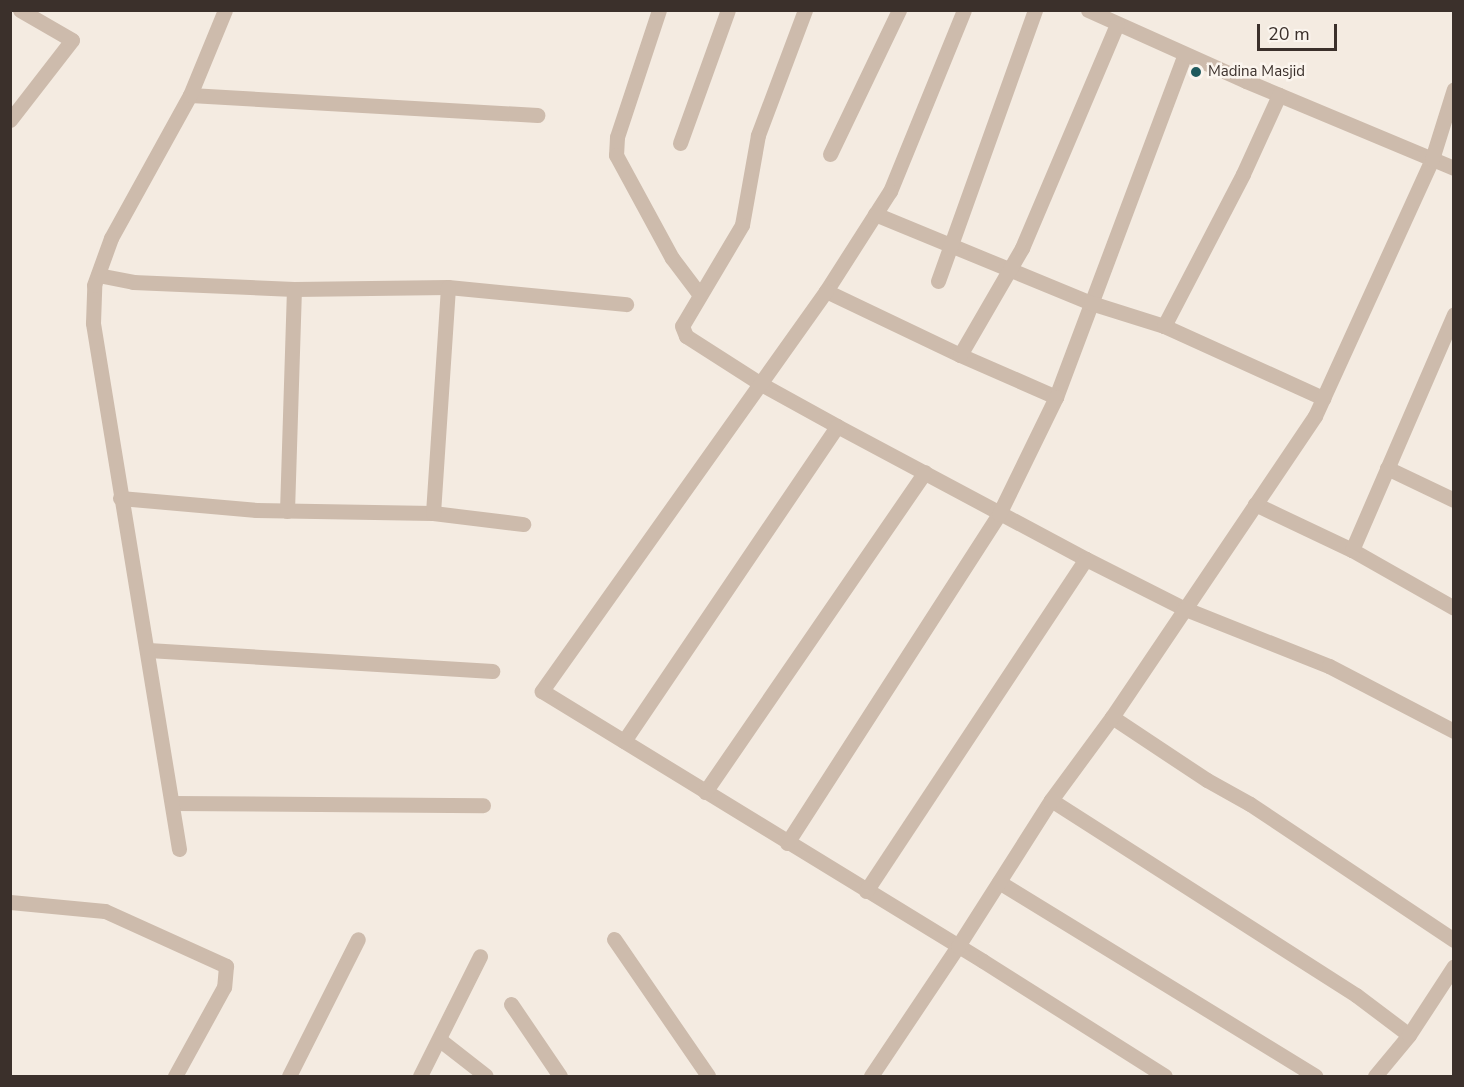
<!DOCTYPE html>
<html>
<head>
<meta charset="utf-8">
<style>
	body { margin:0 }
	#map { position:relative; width:1464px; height:1087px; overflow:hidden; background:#f4ebe1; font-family:"Nunito Sans",sans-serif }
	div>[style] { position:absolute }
	.minor>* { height:15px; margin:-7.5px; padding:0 7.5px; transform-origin:7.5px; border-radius:7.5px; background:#cdbbac }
	.dots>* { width:16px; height:16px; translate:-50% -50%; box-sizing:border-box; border:3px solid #fbf5ee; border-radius:50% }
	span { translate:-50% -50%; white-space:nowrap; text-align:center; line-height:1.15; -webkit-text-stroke:5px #fbf5ee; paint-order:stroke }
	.poi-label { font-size:15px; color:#3b302b }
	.left { translate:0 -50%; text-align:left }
	.frame { position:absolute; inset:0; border:12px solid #3b302b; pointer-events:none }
	.scale { position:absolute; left:1257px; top:24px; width:80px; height:27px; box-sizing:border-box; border:3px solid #3b302b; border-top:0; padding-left:8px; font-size:18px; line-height:21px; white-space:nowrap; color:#3b302b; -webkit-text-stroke:4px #fbf5ee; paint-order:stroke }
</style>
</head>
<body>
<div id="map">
	<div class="minor">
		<div style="left:659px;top:10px;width:134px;rotate:108.3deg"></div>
		<div style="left:617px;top:137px;width:18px;rotate:93deg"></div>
		<div style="left:616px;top:155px;width:117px;rotate:61.5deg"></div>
		<div style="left:672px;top:258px;width:46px;rotate:52.9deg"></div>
		<div style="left:805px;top:10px;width:134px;rotate:110.6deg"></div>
		<div style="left:758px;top:135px;width:91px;rotate:100.1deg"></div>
		<div style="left:742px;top:225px;width:117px;rotate:120.7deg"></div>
		<div style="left:682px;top:326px;width:11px;rotate:68deg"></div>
		<div style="left:686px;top:336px;width:89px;rotate:32.6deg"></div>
		<div style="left:761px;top:384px;width:87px;rotate:28.9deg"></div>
		<div style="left:837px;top:426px;width:282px;rotate:28.1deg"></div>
		<div style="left:1086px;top:559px;width:109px;rotate:26.8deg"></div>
		<div style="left:1183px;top:608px;width:157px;rotate:21.7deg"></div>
		<div style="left:1329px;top:666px;width:141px;rotate:27.5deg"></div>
		<div style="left:964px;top:10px;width:196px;rotate:112.2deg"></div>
		<div style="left:890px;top:191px;width:119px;rotate:122.6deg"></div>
		<div style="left:826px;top:291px;width:148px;rotate:25.5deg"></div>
		<div style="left:960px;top:355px;width:105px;rotate:23.6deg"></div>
		<div style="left:1056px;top:397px;width:366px;rotate:-69.4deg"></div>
		<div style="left:1088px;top:10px;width:173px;rotate:24.2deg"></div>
		<div style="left:1246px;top:81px;width:225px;rotate:22.7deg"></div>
		<div style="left:190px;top:95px;width:348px;rotate:3.3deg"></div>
		<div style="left:10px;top:120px;width:101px;rotate:-52.2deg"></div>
		<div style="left:72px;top:40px;width:60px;rotate:-150deg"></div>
		<div style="left:680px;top:143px;width:141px;rotate:-70.2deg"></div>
		<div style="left:830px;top:154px;width:160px;rotate:-64.4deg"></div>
		<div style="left:875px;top:214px;width:234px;rotate:22.4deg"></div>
		<div style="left:1091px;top:303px;width:77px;rotate:17.5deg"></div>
		<div style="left:1164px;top:326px;width:175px;rotate:24.4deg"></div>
		<div style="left:98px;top:275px;width:36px;rotate:11deg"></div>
		<div style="left:133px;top:282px;width:161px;rotate:2.5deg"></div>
		<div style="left:294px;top:289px;width:154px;rotate:-0.7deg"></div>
		<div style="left:448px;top:287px;width:179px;rotate:5.5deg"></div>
		<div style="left:938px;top:281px;width:288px;rotate:-70.3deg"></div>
		<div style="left:826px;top:291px;width:491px;rotate:125.4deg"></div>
		<div style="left:542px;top:691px;width:517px;rotate:31.48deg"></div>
		<div style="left:983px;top:961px;width:215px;rotate:32.3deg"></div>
		<div style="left:1164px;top:326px;width:171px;rotate:-62.5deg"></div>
		<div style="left:1243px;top:174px;width:87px;rotate:-65.5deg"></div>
		<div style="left:960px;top:355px;width:124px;rotate:-59.9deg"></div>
		<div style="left:1022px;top:248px;width:243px;rotate:-67deg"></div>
		<div style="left:1387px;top:468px;width:74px;rotate:25.5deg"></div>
		<div style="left:120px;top:498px;width:137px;rotate:5deg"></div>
		<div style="left:256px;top:510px;width:177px;rotate:1deg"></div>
		<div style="left:433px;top:513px;width:91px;rotate:7deg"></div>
		<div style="left:1255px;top:504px;width:107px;rotate:25.4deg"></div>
		<div style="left:1352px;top:550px;width:117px;rotate:29.6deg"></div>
		<div style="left:287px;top:511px;width:222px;rotate:-88.2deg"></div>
		<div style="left:433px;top:513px;width:226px;rotate:-86.2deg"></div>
		<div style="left:1352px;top:550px;width:257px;rotate:-66.6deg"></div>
		<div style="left:148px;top:650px;width:345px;rotate:3.5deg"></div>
		<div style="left:1112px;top:717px;width:114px;rotate:33.6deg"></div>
		<div style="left:1207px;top:780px;width:49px;rotate:29.2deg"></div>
		<div style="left:1250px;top:804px;width:245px;rotate:33.7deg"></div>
		<div style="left:624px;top:741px;width:380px;rotate:-55.9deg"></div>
		<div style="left:705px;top:792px;width:388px;rotate:-55.5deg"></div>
		<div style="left:1051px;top:800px;width:362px;rotate:32.6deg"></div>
		<div style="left:1356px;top:995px;width:66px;rotate:37deg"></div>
		<div style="left:172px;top:803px;width:311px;rotate:0.4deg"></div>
		<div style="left:787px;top:843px;width:391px;rotate:-57.2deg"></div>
		<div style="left:999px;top:514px;width:130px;rotate:-64deg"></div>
		<div style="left:179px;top:849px;width:533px;rotate:-99.29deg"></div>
		<div style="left:93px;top:323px;width:38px;rotate:-88deg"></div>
		<div style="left:94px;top:285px;width:50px;rotate:-70.1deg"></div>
		<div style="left:111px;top:238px;width:163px;rotate:-61.1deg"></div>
		<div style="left:190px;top:95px;width:92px;rotate:-67.6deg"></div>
		<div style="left:999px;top:882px;width:371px;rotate:31.5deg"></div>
		<div style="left:866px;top:891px;width:398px;rotate:-56.5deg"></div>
		<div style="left:10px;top:902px;width:95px;rotate:5.4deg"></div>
		<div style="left:105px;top:911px;width:133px;rotate:24.4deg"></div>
		<div style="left:226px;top:966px;width:21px;rotate:95deg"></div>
		<div style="left:224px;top:987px;width:102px;rotate:118.8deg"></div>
		<div style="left:614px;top:939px;width:166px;rotate:55.5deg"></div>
		<div style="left:511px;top:1004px;width:87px;rotate:55.8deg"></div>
		<div style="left:440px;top:1040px;width:58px;rotate:38deg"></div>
		<div style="left:289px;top:1076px;width:153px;rotate:-63.3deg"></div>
		<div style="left:420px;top:1076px;width:134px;rotate:-63.4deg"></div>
		<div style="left:871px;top:1076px;width:156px;rotate:-56.2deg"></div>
		<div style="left:958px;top:946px;width:173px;rotate:-57.5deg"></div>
		<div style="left:1051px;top:800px;width:103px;rotate:-53.7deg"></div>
		<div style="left:1112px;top:717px;width:363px;rotate:-56deg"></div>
		<div style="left:1315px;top:416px;width:282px;rotate:-65.5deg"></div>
		<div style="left:1432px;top:159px;width:73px;rotate:-72.6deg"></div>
		<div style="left:1375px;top:1076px;width:53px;rotate:-50.3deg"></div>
		<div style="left:1409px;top:1035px;width:82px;rotate:-56.9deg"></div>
	</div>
	<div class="dots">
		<div style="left:1196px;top:72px;background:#1f5a5e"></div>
	</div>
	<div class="poi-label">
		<span class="left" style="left:1208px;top:72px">Madina Masjid</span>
	</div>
	<div class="frame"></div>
	<div class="scale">20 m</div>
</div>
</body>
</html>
